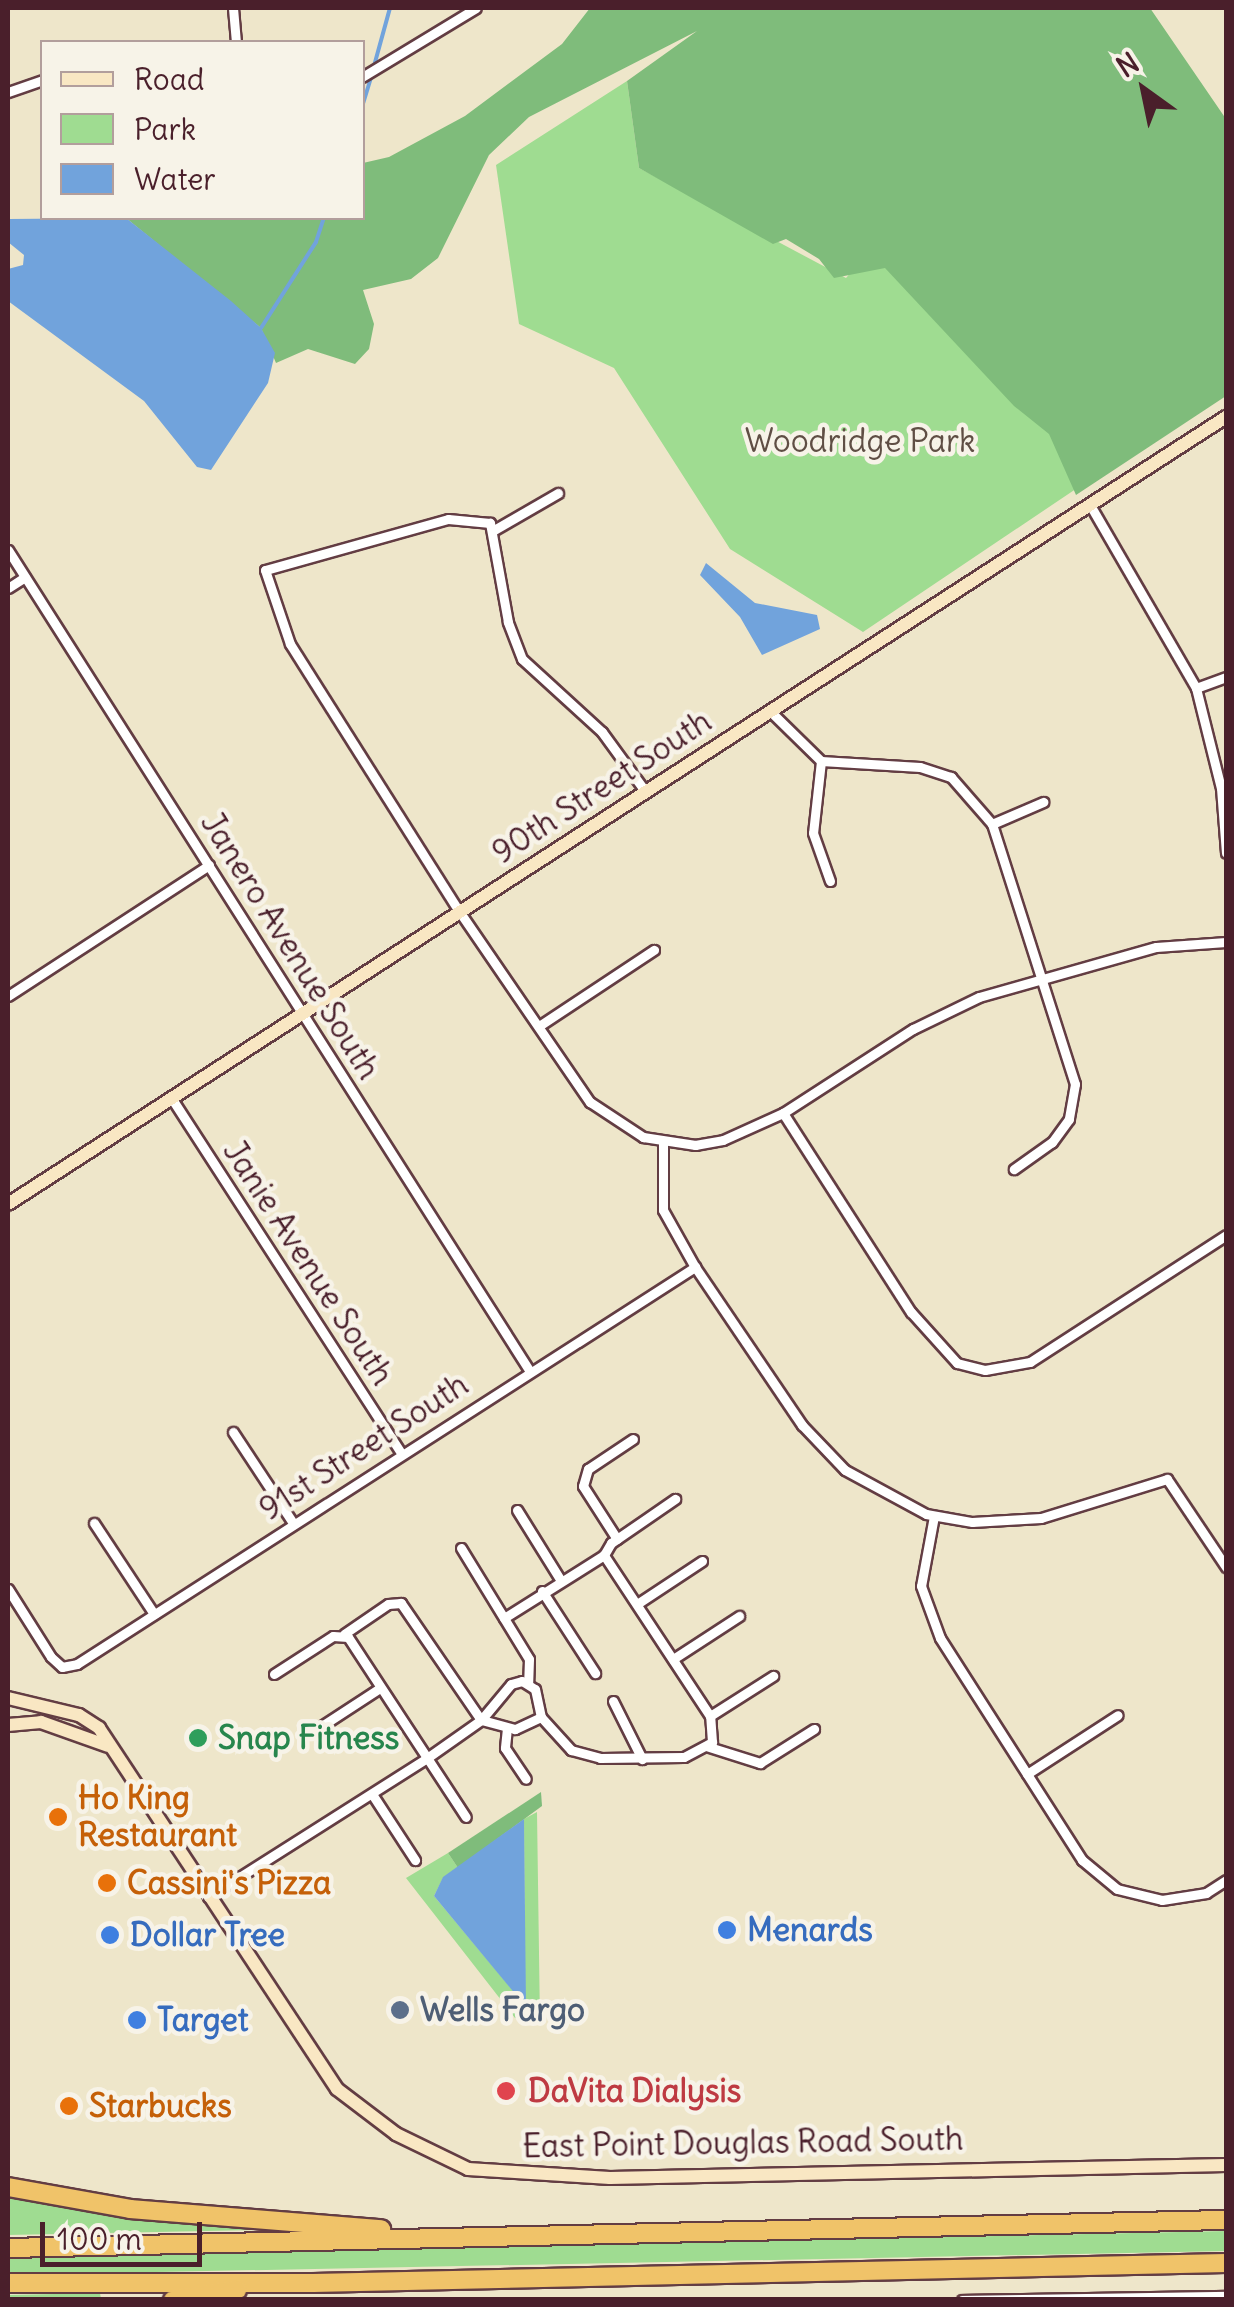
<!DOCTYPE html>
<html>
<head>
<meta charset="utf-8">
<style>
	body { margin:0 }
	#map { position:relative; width:1234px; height:2307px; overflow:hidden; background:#eee6ca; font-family:Delius,sans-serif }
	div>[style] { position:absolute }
	.green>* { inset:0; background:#9fdc91 }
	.forest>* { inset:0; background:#7fbc7b }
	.water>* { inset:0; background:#71a3dc }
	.stream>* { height:4px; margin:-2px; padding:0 2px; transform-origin:2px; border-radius:2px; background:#71a3dc }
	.roads { filter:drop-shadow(2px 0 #633d43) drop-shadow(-2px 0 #633d43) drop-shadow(0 2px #633d43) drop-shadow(0 -2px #633d43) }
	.street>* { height:9px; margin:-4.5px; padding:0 4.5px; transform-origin:4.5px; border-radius:4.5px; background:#fff }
	.secondary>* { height:12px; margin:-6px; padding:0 6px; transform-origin:6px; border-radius:6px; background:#f9e7c3 }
	.highway>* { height:18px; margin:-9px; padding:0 9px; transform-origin:9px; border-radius:9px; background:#f0c369 }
	.dots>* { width:28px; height:28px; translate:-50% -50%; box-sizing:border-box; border:5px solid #f7f3e8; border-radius:50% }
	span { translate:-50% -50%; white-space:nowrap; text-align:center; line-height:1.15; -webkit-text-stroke:9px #f7f3e8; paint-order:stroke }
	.park-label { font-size:32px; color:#5f4e44 }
	.street-label { font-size:32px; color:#4a1f2b }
	.leisure-label { font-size:32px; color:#27864d; font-weight:700 }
	.left { translate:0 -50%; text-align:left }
	.food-label { font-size:32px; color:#c56008; font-weight:700 }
	.shop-label { font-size:32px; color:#366cbe; font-weight:700 }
	.service-label { font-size:32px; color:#4e5e75; font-weight:700 }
	.health-label { font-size:32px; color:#be3a42; font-weight:700 }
	.frame { position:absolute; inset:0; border:10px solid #4a1f2b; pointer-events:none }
	.legend { position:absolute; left:40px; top:40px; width:325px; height:180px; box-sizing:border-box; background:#f7f3e8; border:2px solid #b29e9c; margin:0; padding:12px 18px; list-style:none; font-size:30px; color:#4a1f2b }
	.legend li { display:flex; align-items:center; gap:20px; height:50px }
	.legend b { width:50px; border:2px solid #b29e9c }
	.north { position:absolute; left:1094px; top:40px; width:100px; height:100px; -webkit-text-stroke:8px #f7f3e8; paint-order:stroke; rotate:327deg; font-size:28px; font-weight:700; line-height:40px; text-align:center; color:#4a1f2b }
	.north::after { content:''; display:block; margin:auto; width:35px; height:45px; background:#4a1f2b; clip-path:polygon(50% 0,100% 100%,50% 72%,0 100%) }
	.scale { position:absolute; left:40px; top:2222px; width:162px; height:45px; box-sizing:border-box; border:5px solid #4a1f2b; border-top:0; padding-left:12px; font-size:30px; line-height:35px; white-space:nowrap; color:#4a1f2b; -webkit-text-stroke:8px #f7f3e8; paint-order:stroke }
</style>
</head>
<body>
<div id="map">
	<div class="green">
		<div style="clip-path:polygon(627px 81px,639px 168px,846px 278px,881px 238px,1113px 464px,863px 632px,730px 549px,614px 368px,519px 324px,496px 165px)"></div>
		<div style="clip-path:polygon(537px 1812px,540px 2023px,515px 2018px,406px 1878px,448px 1853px,458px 1868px,443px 1878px,434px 1896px,525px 2005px,524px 1819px)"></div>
		<div style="clip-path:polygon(8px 2195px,143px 2217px,259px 2230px,8px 2235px)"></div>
		<div style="clip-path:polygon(1226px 2231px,1226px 2251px,8px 2275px,8px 2257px)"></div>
		<div style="clip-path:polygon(100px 2293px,101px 2299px,8px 2299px,8px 2295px)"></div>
	</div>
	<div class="forest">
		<div style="clip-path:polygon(590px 8px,1150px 8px,1226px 119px,1226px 396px,1076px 495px,1049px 434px,1014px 406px,885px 268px,834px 278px,819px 259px,786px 239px,773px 244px,639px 168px,627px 81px,697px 31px,529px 117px,489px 155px,438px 258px,411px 279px,363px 290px,374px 324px,369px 349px,355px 364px,308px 349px,276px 363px,261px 328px,126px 218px,362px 218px,363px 163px,389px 157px,465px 116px,562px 44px)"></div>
		<div style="clip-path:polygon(541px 1792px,542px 1806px,458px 1868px,448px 1853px)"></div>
	</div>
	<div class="water">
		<div style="clip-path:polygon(126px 218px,231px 301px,261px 328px,275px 353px,268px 383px,211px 470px,197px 467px,144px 401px,8px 301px,8px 269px,23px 265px,24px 255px,8px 242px,8px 219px)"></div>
		<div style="clip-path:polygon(706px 563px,755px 603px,817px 615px,820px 629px,762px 655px,740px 617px,700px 575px)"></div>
		<div style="clip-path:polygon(524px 1819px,526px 2007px,434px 1896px,443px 1877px)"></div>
	</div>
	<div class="stream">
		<div style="left:374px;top:66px;width:60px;rotate:-74.6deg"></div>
		<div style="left:362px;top:107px;width:34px;rotate:-73deg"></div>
		<div style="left:261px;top:328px;width:102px;rotate:-57.4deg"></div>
		<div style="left:316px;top:242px;width:25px;rotate:-72deg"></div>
	</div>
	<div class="roads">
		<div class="street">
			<div style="left:233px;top:8px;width:34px;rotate:85deg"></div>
			<div style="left:362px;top:77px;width:133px;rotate:-31.2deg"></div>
			<div style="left:8px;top:92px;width:36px;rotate:-19deg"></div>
			<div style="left:1090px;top:505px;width:211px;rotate:59.9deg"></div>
			<div style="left:1196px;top:688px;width:103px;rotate:76deg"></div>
			<div style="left:1221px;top:788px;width:65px;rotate:85.6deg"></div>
			<div style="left:494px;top:530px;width:74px;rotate:-30deg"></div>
			<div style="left:8px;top:550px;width:972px;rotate:57.57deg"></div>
			<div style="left:8px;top:588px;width:20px;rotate:-33deg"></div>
			<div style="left:1196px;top:688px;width:32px;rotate:-20deg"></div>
			<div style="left:771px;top:712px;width:70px;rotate:44.4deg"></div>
			<div style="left:821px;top:761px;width:99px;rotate:3.5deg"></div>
			<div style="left:920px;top:767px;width:33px;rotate:18deg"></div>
			<div style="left:951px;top:777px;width:62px;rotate:48.9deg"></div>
			<div style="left:992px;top:824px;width:273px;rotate:72.3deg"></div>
			<div style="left:1075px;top:1084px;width:36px;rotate:100deg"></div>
			<div style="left:1069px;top:1119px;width:29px;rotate:126deg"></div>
			<div style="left:1052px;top:1142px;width:47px;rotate:144.6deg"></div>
			<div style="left:821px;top:761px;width:72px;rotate:96.3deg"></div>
			<div style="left:813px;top:833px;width:51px;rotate:70.5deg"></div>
			<div style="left:645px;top:791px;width:73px;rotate:-126.1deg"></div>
			<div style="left:602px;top:732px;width:108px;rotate:-137.6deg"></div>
			<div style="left:522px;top:659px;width:40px;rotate:-111deg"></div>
			<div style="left:508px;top:622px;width:101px;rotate:-100.3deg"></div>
			<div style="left:490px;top:523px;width:42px;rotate:-174.6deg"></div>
			<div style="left:448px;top:519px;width:190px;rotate:164.4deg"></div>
			<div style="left:265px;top:570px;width:78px;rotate:71.3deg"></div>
			<div style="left:290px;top:644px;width:316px;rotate:57.7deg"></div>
			<div style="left:459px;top:911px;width:232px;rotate:55.6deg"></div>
			<div style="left:590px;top:1102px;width:64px;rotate:33.4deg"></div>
			<div style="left:643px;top:1137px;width:53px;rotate:8.7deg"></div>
			<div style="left:695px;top:1145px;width:28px;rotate:-10deg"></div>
			<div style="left:723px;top:1140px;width:66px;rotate:-24.2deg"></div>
			<div style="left:783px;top:1113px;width:155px;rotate:-32.9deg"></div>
			<div style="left:913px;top:1029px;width:73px;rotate:-25.9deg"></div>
			<div style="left:979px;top:997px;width:184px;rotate:-15.8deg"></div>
			<div style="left:1156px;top:947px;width:70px;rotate:-4.1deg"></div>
			<div style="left:992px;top:824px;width:56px;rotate:-23.3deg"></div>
			<div style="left:8px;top:996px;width:240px;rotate:-33.1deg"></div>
			<div style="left:539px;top:1026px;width:138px;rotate:-33.5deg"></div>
			<div style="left:174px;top:1102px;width:417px;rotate:57.1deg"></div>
			<div style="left:783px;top:1113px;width:237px;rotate:57.3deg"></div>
			<div style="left:911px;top:1312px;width:69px;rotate:48deg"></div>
			<div style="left:957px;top:1363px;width:29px;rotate:14deg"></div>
			<div style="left:985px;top:1370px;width:46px;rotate:-10.1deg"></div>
			<div style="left:1030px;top:1362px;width:234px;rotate:-32.9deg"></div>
			<div style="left:663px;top:1143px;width:67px;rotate:90deg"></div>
			<div style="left:663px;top:1210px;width:65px;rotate:60.7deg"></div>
			<div style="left:695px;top:1267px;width:191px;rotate:55.9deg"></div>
			<div style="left:802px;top:1425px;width:62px;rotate:46.3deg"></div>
			<div style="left:845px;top:1470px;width:92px;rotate:28.5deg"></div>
			<div style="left:926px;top:1514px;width:47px;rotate:9.9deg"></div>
			<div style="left:972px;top:1522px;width:69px;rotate:-3.3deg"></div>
			<div style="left:1041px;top:1518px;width:132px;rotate:-17.2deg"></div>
			<div style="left:1167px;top:1479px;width:106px;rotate:56.2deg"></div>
			<div style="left:233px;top:1432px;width:109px;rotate:56.6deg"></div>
			<div style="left:517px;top:1510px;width:81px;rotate:58.1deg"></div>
			<div style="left:934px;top:1516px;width:71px;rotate:100.5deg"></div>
			<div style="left:921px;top:1586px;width:55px;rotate:69.9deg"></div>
			<div style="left:940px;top:1638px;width:264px;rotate:57.4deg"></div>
			<div style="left:1082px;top:1860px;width:45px;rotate:39.6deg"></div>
			<div style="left:1117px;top:1889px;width:46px;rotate:13.7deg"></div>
			<div style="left:1162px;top:1900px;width:45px;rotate:-9deg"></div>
			<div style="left:1206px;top:1893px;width:24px;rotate:-33deg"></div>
			<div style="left:94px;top:1523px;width:109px;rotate:56.6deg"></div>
			<div style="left:617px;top:1539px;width:63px;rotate:-122.7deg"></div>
			<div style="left:583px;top:1486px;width:18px;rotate:-74deg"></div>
			<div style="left:588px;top:1469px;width:54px;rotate:-33.7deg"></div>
			<div style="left:461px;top:1548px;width:130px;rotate:58.5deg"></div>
			<div style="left:529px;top:1659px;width:23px;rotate:92deg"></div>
			<div style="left:8px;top:1589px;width:80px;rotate:57.7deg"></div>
			<div style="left:51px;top:1657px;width:15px;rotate:42deg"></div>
			<div style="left:62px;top:1667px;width:15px;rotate:-11deg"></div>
			<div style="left:77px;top:1664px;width:735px;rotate:-32.72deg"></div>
			<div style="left:542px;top:1591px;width:98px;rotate:57.1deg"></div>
			<div style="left:637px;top:1604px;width:78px;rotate:-33.5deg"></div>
			<div style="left:504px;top:1618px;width:118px;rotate:-32.2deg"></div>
			<div style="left:604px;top:1555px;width:14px;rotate:-60deg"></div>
			<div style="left:611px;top:1543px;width:78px;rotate:-34.5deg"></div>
			<div style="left:673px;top:1659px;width:79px;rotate:-33.1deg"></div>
			<div style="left:274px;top:1674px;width:70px;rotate:-32.8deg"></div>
			<div style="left:333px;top:1636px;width:15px;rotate:4deg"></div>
			<div style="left:348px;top:1637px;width:215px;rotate:56.8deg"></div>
			<div style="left:613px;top:1701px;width:65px;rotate:63.4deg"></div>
			<div style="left:710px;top:1716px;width:75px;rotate:-32.4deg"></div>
			<div style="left:541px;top:1717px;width:45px;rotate:47.7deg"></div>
			<div style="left:571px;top:1750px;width:30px;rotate:15deg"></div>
			<div style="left:600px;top:1758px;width:84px;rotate:-0.7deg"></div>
			<div style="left:684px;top:1757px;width:32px;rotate:-28deg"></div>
			<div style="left:712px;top:1742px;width:26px;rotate:-94deg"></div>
			<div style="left:710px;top:1716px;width:193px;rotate:-123.4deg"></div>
			<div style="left:507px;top:1728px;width:20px;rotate:96deg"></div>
			<div style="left:505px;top:1748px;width:37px;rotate:56deg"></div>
			<div style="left:317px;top:1729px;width:75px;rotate:-33.1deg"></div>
			<div style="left:706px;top:1746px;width:57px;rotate:17.5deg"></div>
			<div style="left:760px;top:1763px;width:64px;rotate:-32.2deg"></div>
			<div style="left:1027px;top:1774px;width:108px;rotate:-33deg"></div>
			<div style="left:372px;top:1794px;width:79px;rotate:56.9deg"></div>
			<div style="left:208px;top:1897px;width:259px;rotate:-32.4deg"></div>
			<div style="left:427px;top:1758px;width:66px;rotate:-35.1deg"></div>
			<div style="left:481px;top:1720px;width:47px;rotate:-50.2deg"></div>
			<div style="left:511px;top:1684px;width:11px;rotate:-15deg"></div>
			<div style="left:522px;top:1681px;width:15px;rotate:32deg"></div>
			<div style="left:535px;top:1689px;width:29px;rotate:78deg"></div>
			<div style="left:541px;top:1717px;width:29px;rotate:155deg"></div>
			<div style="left:515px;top:1729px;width:35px;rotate:-165deg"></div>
			<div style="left:481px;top:1720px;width:142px;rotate:-124.4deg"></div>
			<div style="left:401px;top:1603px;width:13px;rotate:176deg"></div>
			<div style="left:388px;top:1604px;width:53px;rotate:145.7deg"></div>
			<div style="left:962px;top:2300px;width:264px;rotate:-0.9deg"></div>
		</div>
		<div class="secondary">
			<div style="left:8px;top:1204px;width:1450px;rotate:-32.87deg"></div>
			<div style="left:8px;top:1698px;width:73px;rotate:13.5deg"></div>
			<div style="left:79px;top:1715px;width:24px;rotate:33deg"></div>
			<div style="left:99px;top:1728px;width:432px;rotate:56.6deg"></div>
			<div style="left:337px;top:2089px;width:74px;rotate:37.3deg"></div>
			<div style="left:396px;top:2134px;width:80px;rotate:25.9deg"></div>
			<div style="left:468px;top:2169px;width:142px;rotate:3.6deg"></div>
			<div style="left:610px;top:2178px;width:616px;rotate:-1.21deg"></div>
			<div style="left:8px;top:1725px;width:33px;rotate:-5deg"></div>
			<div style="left:41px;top:1722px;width:71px;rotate:19.7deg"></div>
		</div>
		<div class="highway">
			<div style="left:8px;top:2187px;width:124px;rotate:10.2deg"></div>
			<div style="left:130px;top:2209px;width:252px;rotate:4.6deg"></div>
			<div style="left:8px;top:2248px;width:1218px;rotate:-1.32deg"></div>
			<div style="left:8px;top:2283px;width:305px"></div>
			<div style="left:313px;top:2283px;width:913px;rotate:-1.25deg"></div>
			<div style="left:173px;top:2300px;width:65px;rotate:-8.9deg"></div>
		</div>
	</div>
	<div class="dots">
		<div style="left:198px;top:1738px;background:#2e9e5b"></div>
		<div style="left:58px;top:1817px;background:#e8710a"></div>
		<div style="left:107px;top:1883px;background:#e8710a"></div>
		<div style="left:727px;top:1930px;background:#3f7fe0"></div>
		<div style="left:110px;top:1935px;background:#3f7fe0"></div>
		<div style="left:400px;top:2010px;background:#5c6f8a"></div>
		<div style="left:137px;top:2020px;background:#3f7fe0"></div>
		<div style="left:506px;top:2091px;background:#e0444e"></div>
		<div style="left:69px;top:2106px;background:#e8710a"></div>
	</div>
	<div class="park-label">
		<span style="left:860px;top:441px">Woodridge Park</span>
	</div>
	<div class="street-label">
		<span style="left:602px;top:787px;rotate:-33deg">90th Street South</span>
		<span style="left:290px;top:946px;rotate:58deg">Janero Avenue South</span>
		<span style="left:308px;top:1263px;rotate:57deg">Janie Avenue South</span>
		<span style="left:364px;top:1447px;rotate:-33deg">91st Street South</span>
		<span style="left:743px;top:2143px;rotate:-1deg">East Point Douglas Road South</span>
	</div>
	<div class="leisure-label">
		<span class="left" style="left:218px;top:1738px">Snap Fitness</span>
	</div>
	<div class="food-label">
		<span class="left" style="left:78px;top:1817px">Ho King<br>Restaurant</span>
		<span class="left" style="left:127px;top:1883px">Cassini's Pizza</span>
		<span class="left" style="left:89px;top:2106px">Starbucks</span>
	</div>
	<div class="shop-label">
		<span class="left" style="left:747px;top:1930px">Menards</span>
		<span class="left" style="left:130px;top:1935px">Dollar Tree</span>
		<span class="left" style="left:157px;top:2020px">Target</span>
	</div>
	<div class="service-label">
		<span class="left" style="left:420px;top:2010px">Wells Fargo</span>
	</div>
	<div class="health-label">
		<span class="left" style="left:528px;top:2091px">DaVita Dialysis</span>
	</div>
	<div class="frame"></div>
	<ul class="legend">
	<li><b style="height:12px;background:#f9e7c3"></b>Road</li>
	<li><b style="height:28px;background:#9fdc91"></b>Park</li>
	<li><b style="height:28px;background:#71a3dc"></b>Water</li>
	</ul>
	<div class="north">N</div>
	<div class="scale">100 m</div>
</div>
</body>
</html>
